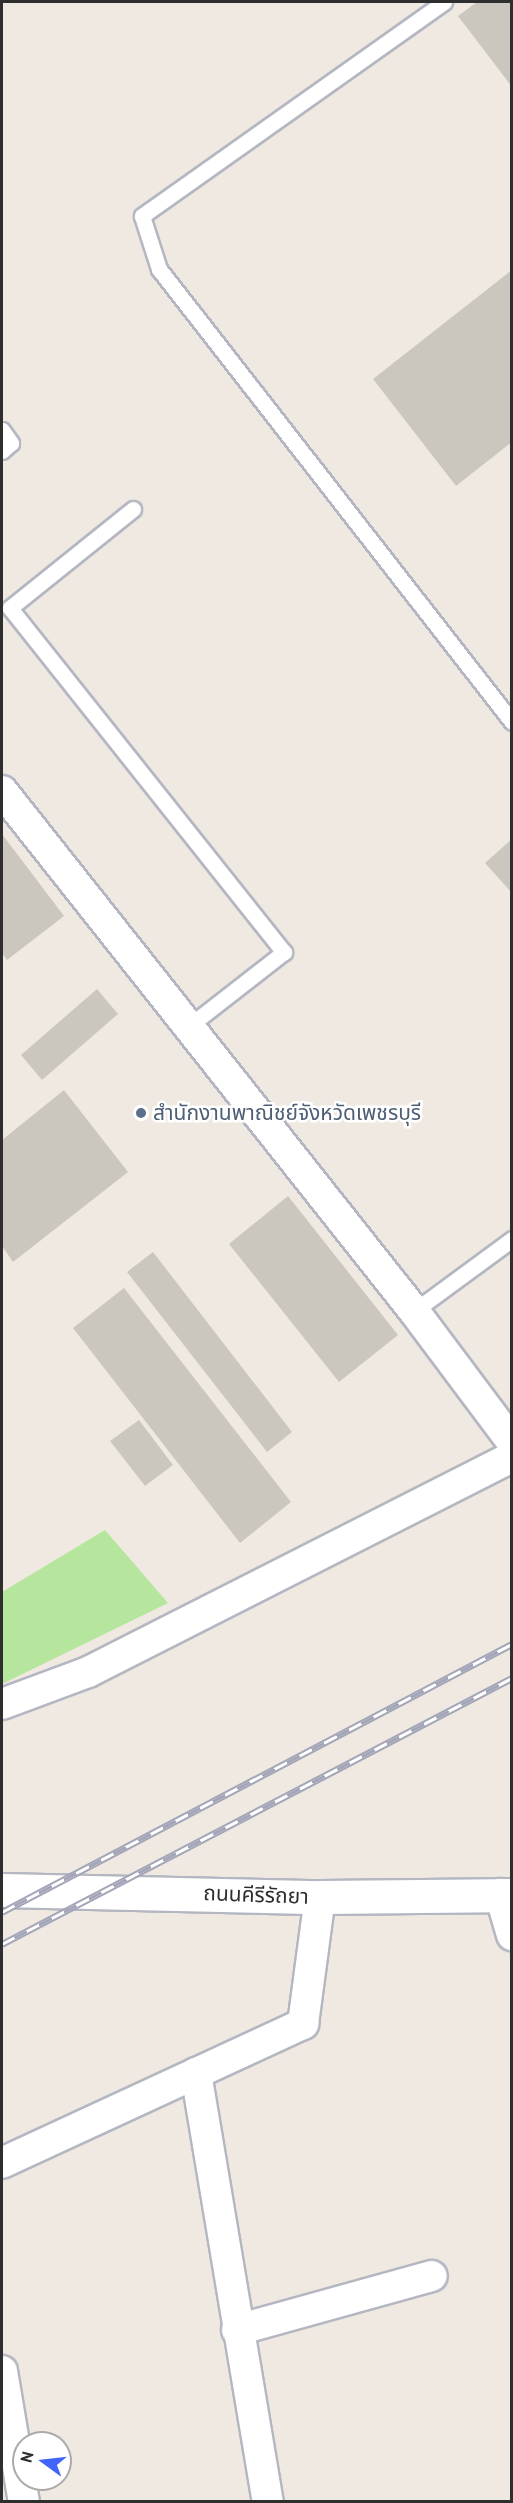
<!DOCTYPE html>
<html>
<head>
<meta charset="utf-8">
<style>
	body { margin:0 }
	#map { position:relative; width:513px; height:2503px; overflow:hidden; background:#efe9e1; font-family:"PT Sans","Noto Sans Thai",sans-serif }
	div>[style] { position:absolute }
	.green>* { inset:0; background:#b6e59e }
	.building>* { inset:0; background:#cbc7bf }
	.roads { filter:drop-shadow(2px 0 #b4b7c1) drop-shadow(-2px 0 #b4b7c1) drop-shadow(0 2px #b4b7c1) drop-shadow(0 -2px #b4b7c1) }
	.service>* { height:15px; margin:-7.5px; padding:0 7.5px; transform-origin:7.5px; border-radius:7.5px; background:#fff }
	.minor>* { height:30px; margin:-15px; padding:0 15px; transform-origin:15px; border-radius:15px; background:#fff }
	.tertiary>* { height:33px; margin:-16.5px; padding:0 16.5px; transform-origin:16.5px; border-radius:16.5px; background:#fff }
	.rail>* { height:7px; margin-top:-3.5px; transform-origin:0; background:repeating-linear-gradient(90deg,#fff 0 14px,#a3a6b8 0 28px); box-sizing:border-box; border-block:2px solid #a3a6b8 }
	.dots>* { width:16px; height:16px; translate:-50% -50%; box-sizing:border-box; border:3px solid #fff; border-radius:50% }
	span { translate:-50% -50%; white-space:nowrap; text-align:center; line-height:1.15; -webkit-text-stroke:5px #fff; paint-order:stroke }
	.service-label { font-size:21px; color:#4e5e75 }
	.left { translate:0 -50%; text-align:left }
	.street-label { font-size:21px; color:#2e2e2e }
	.frame { position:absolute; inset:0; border:3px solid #2e2e2e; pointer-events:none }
	.north { position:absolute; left:12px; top:2431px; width:60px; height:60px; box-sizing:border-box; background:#fff; border:2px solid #ababab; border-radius:50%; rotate:285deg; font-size:16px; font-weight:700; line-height:24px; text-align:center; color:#2e2e2e }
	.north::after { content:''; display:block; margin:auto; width:21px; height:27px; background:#4264fb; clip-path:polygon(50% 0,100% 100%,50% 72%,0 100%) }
</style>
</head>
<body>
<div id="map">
	<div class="green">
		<div style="clip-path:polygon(105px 1530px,168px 1603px,2px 1684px,2px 1592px)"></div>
	</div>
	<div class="building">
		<div style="clip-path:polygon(477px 2px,512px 2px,512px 87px,458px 16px)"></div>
		<div style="clip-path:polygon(512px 270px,512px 442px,456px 486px,373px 379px)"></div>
		<div style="clip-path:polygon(2px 834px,64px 916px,7px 960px,2px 953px)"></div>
		<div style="clip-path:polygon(512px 839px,512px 893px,485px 863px)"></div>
		<div style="clip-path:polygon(97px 989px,118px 1014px,42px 1080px,21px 1055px)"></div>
		<div style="clip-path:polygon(64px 1090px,128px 1172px,13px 1262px,2px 1246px,2px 1140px)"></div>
		<div style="clip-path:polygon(288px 1196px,398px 1335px,339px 1382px,229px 1244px)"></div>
		<div style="clip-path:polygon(153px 1252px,292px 1432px,267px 1452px,127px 1272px)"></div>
		<div style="clip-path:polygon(124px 1288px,291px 1502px,240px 1543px,73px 1328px)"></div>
		<div style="clip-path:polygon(139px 1420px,173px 1465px,145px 1486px,110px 1441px)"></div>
	</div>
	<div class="roads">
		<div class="service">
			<div style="left:444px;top:2px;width:370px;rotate:144.7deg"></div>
			<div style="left:142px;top:216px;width:56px;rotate:72.2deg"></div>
			<div style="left:159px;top:269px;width:574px;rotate:52.07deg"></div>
			<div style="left:2px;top:430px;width:16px;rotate:55deg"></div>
			<div style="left:11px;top:443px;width:12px;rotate:138deg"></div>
			<div style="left:133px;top:509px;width:158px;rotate:141.2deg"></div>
			<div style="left:10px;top:608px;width:440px;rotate:51.5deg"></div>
			<div style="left:284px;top:952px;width:120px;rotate:142.1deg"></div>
			<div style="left:414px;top:1311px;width:122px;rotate:-36.3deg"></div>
		</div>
		<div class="minor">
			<div style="left:2px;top:791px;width:663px;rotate:51.61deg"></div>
			<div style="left:414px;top:1311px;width:164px;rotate:53.2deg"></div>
			<div style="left:2px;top:1704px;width:92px;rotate:-20.4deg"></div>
			<div style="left:88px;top:1672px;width:475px;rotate:-26.9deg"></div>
			<div style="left:500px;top:1894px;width:43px;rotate:73.7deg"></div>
			<div style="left:196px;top:2073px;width:435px;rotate:80.5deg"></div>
			<div style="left:2px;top:2163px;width:332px;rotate:-24.8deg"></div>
			<div style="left:303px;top:2024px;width:128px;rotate:-82.4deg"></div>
			<div style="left:237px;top:2330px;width:202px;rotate:-15.5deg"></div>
			<div style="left:2px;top:2371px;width:133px;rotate:80.5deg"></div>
		</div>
		<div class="tertiary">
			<div style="left:2px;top:1890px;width:318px;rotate:1.3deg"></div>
			<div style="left:320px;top:1897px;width:192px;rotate:-0.6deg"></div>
		</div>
	</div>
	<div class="rail">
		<div style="left:2px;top:1912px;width:576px;rotate:-27.72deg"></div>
		<div style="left:2px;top:1944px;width:575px;rotate:-27.55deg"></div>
	</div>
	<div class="dots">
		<div style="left:141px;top:1113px;background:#5c6f8a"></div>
	</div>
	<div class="service-label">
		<span class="left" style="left:153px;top:1113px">สำนักงานพาณิชย์จังหวัดเพชรบุรี</span>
	</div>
	<div class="street-label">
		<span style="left:256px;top:1895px;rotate:2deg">ถนนคีรีรัถยา</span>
	</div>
	<div class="frame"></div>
	<div class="north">N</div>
</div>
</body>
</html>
